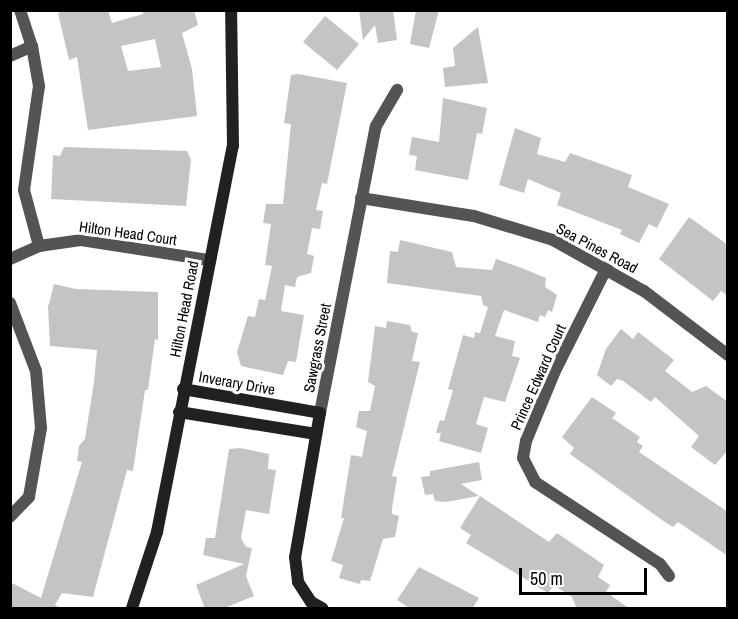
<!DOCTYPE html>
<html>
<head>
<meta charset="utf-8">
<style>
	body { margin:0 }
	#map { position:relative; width:738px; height:619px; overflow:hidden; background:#fff; font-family:"Archivo Narrow",sans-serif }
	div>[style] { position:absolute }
	.building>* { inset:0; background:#c4c4c4 }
	.street>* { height:12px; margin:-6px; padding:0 6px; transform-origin:6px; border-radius:6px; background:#545454 }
	.secondary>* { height:12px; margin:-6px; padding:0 6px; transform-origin:6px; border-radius:6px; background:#212121 }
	span { translate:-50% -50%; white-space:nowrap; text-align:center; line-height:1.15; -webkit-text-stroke:6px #fff; paint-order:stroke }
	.street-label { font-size:15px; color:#000 }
	.frame { position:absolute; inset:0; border:12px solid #000; pointer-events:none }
	.scale { position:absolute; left:519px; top:568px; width:128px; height:27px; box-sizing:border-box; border:3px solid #000; border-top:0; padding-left:8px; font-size:18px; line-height:21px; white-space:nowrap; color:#000; -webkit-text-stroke:4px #fff; paint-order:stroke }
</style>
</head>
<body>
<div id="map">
	<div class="building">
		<div style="clip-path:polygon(evenodd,67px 10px,108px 10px,112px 23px,143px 14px,142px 10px,194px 10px,198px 25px,182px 33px,192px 69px,197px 116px,88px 130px,77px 57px,69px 60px,58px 13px,67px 10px,155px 39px,161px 67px,128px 71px,121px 46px,155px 39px)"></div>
		<div style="clip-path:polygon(359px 10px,393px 10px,397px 40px,378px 43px,375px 25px,363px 40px)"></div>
		<div style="clip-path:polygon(416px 10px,439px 10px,429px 48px,410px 44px)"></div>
		<div style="clip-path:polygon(325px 16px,359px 44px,337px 70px,303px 42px)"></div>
		<div style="clip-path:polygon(478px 27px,488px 83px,445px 87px,443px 68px,455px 66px,453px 48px)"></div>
		<div style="clip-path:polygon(298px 74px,347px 83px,327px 184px,322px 183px,316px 210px,323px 211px,320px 229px,312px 228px,307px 254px,314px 256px,311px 273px,297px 277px,295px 287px,285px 285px,281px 311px,304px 315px,296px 362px,288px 361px,283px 375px,241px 366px,237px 352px,248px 316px,255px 317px,259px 299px,265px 300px,272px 266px,265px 265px,271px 224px,263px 223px,266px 204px,283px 204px,291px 124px,284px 123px,291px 75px)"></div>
		<div style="clip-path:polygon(443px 98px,487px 108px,482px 134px,477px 133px,468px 180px,415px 170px,417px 156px,409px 155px,412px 137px,439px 142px)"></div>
		<div style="clip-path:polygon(515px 128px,541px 138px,537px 154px,565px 162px,570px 153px,632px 175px,628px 187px,669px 204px,657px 228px,649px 224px,639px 243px,620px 234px,622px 230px,557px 205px,561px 193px,528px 179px,524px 193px,499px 185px)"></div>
		<div style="clip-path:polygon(64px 147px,187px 151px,191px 160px,186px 206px,51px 199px,53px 155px,60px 156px)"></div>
		<div style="clip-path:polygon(689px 217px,728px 245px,728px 296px,721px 291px,713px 301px,659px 259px)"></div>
		<div style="clip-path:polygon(400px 240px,452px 252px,456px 267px,492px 270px,496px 259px,519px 267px,546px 278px,545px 287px,557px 295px,552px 312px,548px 310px,545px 317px,540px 315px,538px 322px,504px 310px,495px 336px,515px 341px,512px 356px,520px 358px,505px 402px,484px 397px,476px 424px,488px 428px,481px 453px,439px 441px,441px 433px,436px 433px,440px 420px,444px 421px,453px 390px,448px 389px,463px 335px,474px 338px,475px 332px,480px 333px,488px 307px,483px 305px,481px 296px,387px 283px,390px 251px,398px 252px)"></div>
		<div style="clip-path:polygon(54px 284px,76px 289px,158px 292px,158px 340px,155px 339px,148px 390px,145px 390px,133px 471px,127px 470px,93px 597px,62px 593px,55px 605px,62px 609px,10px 609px,10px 582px,41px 598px,82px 462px,77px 461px,79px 446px,85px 439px,94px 382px,97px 350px,50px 346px,48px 307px)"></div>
		<div style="clip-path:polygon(387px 321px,410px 325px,412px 332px,418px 333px,412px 361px,420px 362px,392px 476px,397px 477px,392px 509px,392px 514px,399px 516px,395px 537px,383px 539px,370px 581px,361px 580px,360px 584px,339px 578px,343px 565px,331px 561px,344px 518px,341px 518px,351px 455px,362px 457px,367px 431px,356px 427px,359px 411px,370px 411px,375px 386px,368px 382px,375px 326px,386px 328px)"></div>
		<div style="clip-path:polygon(621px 329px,633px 339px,638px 332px,674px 360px,665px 371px,692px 392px,706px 386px,728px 402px,728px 450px,715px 465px,691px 447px,699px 436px,655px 397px,651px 402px,623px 381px,617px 379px,611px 386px,597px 375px,606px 349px)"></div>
		<div style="clip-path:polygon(592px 397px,616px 413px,612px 418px,640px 437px,637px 442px,643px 446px,639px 452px,728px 512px,728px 556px,678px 522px,673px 527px,662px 520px,570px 454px,574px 448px,562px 437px)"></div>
		<div style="clip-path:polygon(240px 448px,269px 454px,268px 469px,276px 470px,269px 514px,246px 510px,241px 538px,246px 547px,252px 548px,246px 576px,254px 596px,222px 609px,205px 609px,196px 585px,244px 564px,203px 555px,206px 538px,215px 538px,229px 449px)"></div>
		<div style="clip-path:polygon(479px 462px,482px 480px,461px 484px,479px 496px,446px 502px,435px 501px,433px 494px,425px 495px,421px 477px,430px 476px,430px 471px)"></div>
		<div style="clip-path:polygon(480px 496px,549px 542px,557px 533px,604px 565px,598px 577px,610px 585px,606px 592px,630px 609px,577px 609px,572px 597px,554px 585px,548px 593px,466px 543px,471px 535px,460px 528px)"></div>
		<div style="clip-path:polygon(419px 567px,479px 598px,472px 609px,411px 609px,397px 600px)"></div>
	</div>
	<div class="street">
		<div style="left:20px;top:10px;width:38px;rotate:72deg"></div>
		<div style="left:32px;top:46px;width:41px;rotate:80.1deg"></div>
		<div style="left:39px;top:86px;width:105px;rotate:98.2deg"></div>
		<div style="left:24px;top:190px;width:58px;rotate:75deg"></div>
		<div style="left:10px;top:56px;width:24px;rotate:-24deg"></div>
		<div style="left:361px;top:198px;width:114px;rotate:9.1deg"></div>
		<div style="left:474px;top:216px;width:83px;rotate:16.9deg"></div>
		<div style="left:553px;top:240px;width:104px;rotate:29.3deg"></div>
		<div style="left:644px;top:291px;width:106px;rotate:37.3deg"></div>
		<div style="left:10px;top:259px;width:32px;rotate:-24deg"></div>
		<div style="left:39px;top:246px;width:42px;rotate:-8.1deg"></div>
		<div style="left:81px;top:240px;width:130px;rotate:8.9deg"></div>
		<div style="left:607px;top:267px;width:116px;rotate:116.6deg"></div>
		<div style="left:555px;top:371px;width:76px;rotate:112.5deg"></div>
		<div style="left:526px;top:441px;width:17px;rotate:100deg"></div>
		<div style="left:523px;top:458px;width:27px;rotate:63deg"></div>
		<div style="left:535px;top:482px;width:149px;rotate:33.3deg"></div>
		<div style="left:660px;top:564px;width:15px;rotate:53deg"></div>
		<div style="left:10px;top:303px;width:73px;rotate:69.1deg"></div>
		<div style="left:36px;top:371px;width:57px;rotate:85deg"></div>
		<div style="left:41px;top:428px;width:70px;rotate:99.9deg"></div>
		<div style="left:29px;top:497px;width:28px;rotate:134deg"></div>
		<div style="left:320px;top:413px;width:292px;rotate:-79deg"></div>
		<div style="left:376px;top:126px;width:42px;rotate:-59.7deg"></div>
	</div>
	<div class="secondary">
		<div style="left:183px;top:389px;width:139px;rotate:9.9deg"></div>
		<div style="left:320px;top:413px;width:146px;rotate:99.8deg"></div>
		<div style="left:295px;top:557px;width:25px;rotate:83deg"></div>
		<div style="left:298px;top:582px;width:24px;rotate:57deg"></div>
		<div style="left:311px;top:602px;width:13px;rotate:29deg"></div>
		<div style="left:179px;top:412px;width:139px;rotate:9.1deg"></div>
		<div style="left:132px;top:608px;width:80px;rotate:-71.8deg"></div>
		<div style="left:157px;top:532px;width:393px;rotate:-78.9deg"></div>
		<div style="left:233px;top:146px;width:136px;rotate:-90.8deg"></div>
	</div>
	<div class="street-label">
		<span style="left:128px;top:233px;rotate:8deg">Hilton Head Court</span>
		<span style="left:597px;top:248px;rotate:28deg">Sea Pines Road</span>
		<span style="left:184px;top:309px;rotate:-79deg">Hilton Head Road</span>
		<span style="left:317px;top:348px;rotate:-79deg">Sawgrass Street</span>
		<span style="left:538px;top:377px;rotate:-66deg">Prince Edward Court</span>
		<span style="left:237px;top:383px;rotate:10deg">Inverary Drive</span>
	</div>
	<div class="frame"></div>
	<div class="scale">50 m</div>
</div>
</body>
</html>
